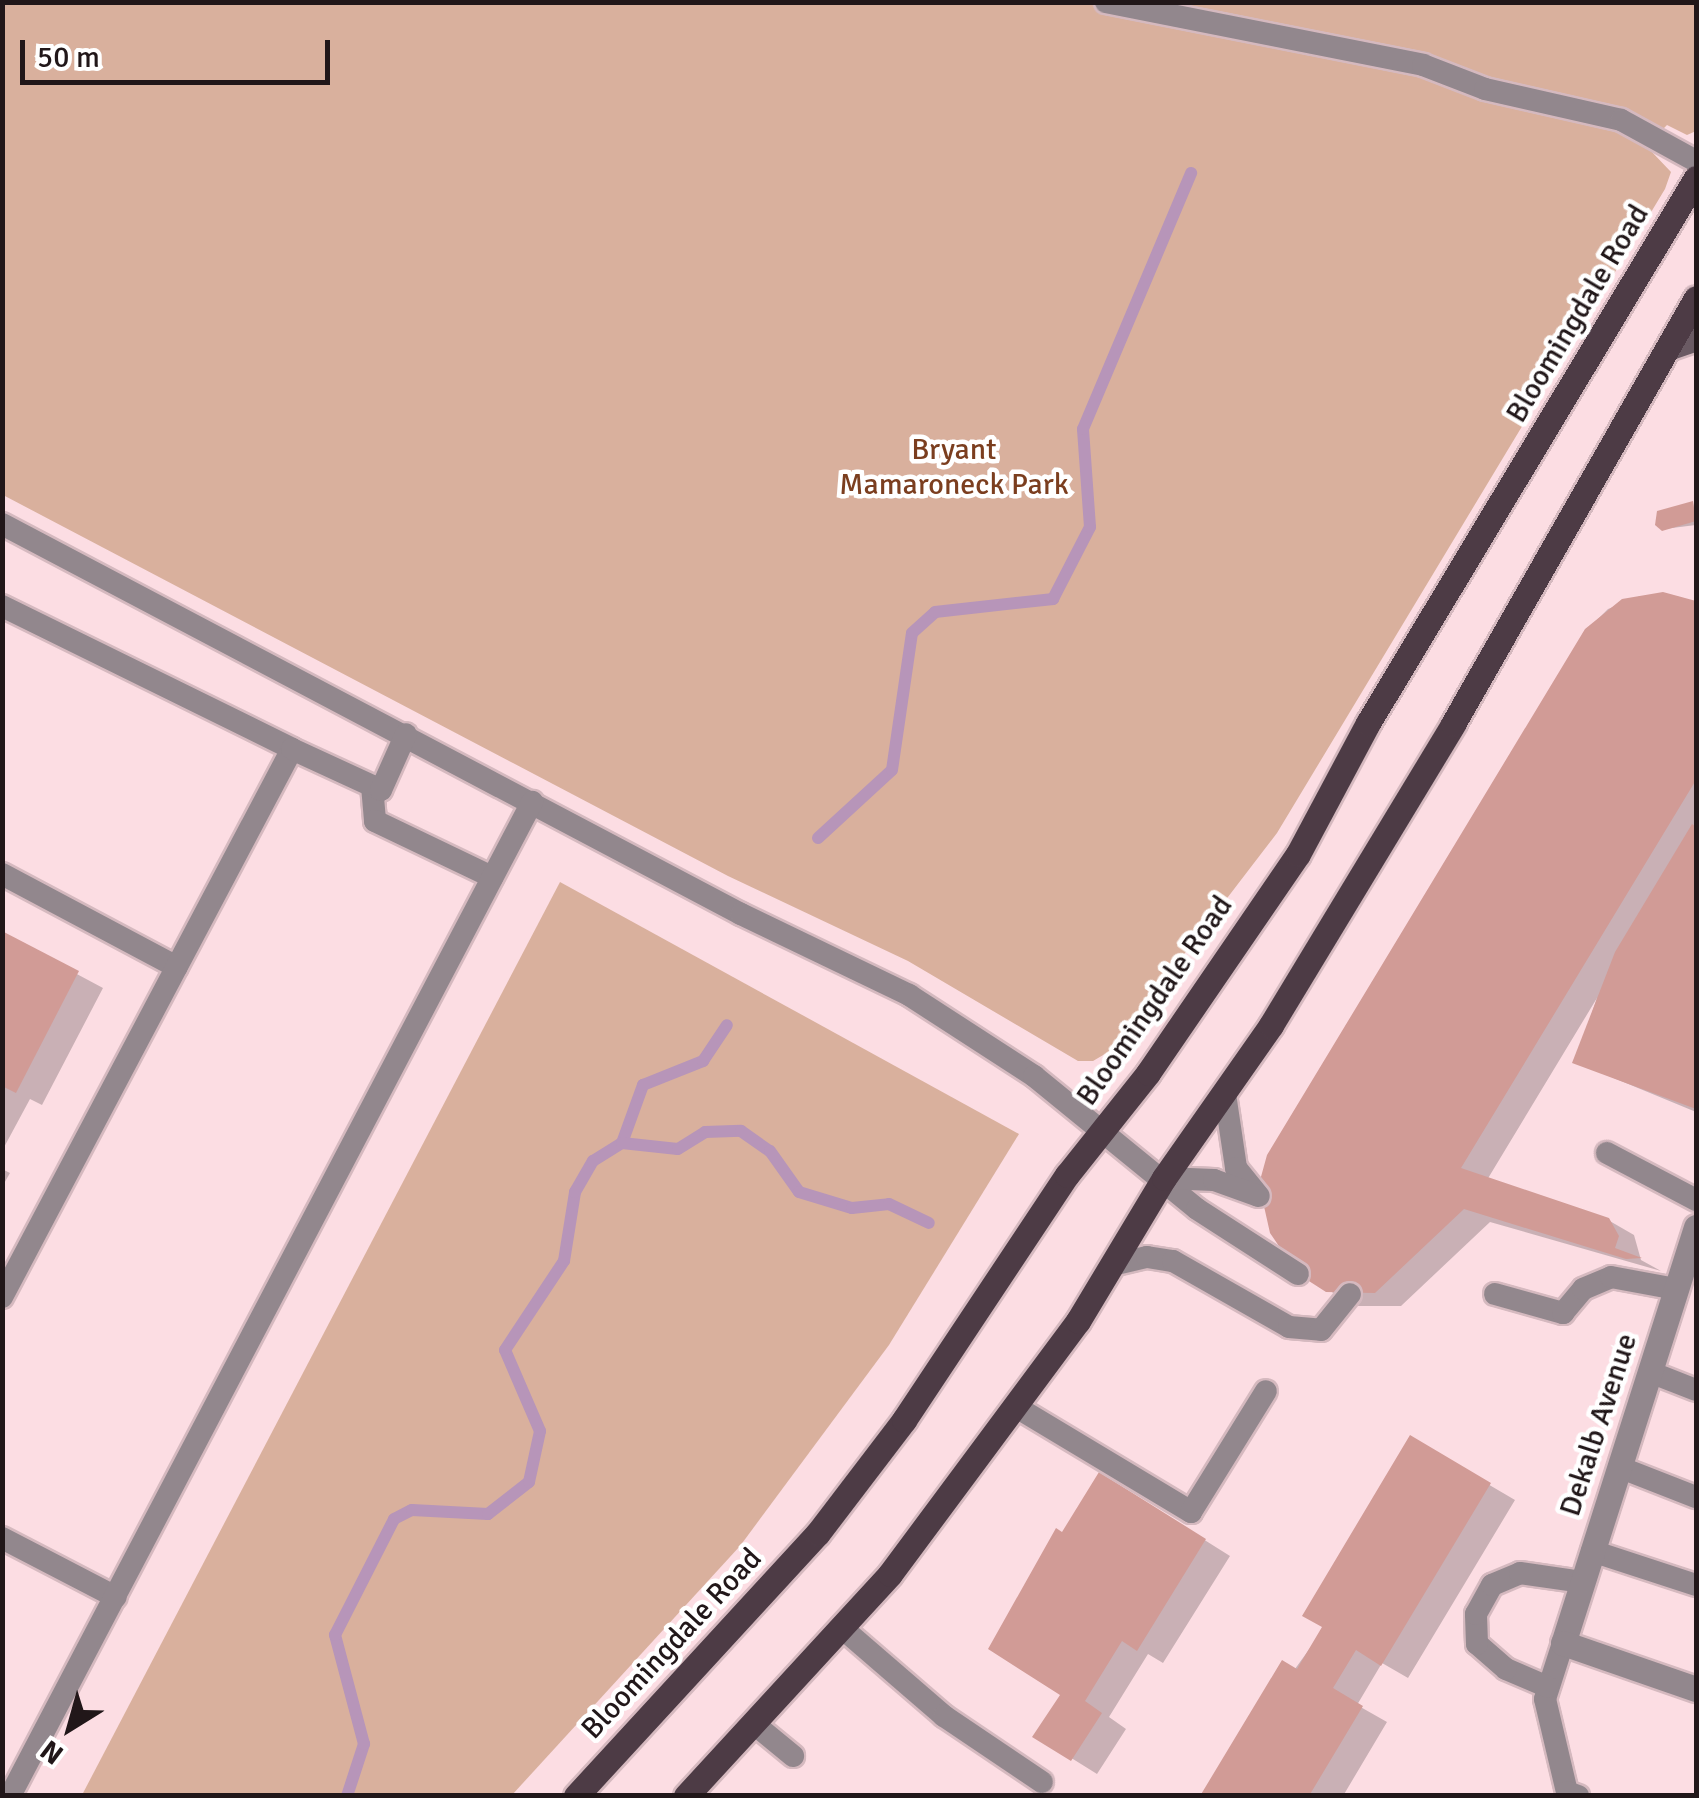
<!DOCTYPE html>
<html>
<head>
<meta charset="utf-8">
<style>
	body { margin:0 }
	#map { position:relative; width:1699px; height:1798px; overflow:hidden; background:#fcdde3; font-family:Signika,sans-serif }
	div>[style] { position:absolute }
	.green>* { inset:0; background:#d9b09d }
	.shadow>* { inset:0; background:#0003 }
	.stream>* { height:12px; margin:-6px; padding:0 6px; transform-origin:6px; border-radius:6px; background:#b795b9 }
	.building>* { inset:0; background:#d19b96 }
	.roads { filter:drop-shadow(2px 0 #d5b9bf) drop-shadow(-2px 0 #d5b9bf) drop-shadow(0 2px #d5b9bf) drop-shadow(0 -2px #d5b9bf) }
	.service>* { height:22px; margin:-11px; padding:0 11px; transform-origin:11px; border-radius:11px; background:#92878d }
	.minor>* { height:25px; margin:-12.5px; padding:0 12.5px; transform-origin:12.5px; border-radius:12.5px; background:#92878d }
	.secondary>* { height:25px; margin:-12.5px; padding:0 12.5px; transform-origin:12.5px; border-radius:12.5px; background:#6a5a63 }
	.primary>* { height:25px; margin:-12.5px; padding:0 12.5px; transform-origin:12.5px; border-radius:12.5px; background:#4d3b45 }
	span { translate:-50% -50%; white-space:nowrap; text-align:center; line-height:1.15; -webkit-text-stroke:9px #fff; paint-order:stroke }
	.street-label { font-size:30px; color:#211719 }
	.park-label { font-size:30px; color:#7b3e1f }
	.frame { position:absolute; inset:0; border:5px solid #211719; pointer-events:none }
	.north { position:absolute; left:20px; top:1678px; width:100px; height:100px; -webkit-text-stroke:8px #fff; paint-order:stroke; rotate:217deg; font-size:28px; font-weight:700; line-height:40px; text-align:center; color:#211719 }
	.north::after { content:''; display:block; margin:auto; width:35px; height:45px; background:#211719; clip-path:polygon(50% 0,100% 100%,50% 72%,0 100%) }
	.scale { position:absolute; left:20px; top:40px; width:310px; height:45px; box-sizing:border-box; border:5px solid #211719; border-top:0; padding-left:12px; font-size:30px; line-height:35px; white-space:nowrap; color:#211719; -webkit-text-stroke:8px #fff; paint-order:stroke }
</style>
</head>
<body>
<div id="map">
	<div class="green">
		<div style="clip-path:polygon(3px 3px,1696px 3px,1696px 131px,1687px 135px,1667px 125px,1660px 132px,1651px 151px,1671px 172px,1665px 189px,1277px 833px,1110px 1051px,1093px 1061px,1078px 1061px,908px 961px,728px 876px,3px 495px)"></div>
		<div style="clip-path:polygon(560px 882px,1019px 1134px,889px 1345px,740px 1546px,512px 1795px,82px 1795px)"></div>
	</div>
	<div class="shadow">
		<div style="clip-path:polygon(1693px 503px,1696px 525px,1664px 529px)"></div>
		<div style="clip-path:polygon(1640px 596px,1677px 596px,1696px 606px,1696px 1112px,1575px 1062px,1597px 998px,1487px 1180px,1608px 1220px,1634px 1235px,1641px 1260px,1661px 1271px,1490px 1222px,1401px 1306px,1354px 1306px,1300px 1272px,1264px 1207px,1271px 1153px,1587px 630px,1608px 609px)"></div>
		<div style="clip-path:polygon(2px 934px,103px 988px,42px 1105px,30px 1099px,2px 1151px)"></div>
		<div style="clip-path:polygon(2px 1169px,10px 1173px,2px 1187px)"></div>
		<div style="clip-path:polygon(1411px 1439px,1515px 1500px,1408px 1678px,1382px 1663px,1357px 1705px,1387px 1722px,1343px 1796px,1203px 1796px,1326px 1626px)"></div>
		<div style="clip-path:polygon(1125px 1490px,1230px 1556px,1163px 1663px,1148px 1654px,1109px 1717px,1126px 1729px,1097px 1774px,1036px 1736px,1063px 1694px,1063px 1535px)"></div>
	</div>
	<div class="stream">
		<div style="left:818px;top:838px;width:100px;rotate:-42.6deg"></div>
		<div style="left:892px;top:770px;width:138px;rotate:-81.7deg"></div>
		<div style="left:912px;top:633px;width:31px;rotate:-42deg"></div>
		<div style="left:935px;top:612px;width:119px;rotate:-6.3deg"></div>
		<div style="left:1053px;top:599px;width:81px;rotate:-62.8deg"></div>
		<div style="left:1090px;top:527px;width:98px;rotate:-94.1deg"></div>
		<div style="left:1083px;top:429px;width:278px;rotate:-67.1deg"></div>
		<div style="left:622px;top:1143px;width:62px;rotate:-70.1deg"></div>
		<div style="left:643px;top:1085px;width:65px;rotate:-21.8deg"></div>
		<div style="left:703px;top:1061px;width:43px;rotate:-56.3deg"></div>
		<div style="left:347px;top:1796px;width:55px;rotate:-71.9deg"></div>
		<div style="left:364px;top:1744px;width:113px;rotate:-104.9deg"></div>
		<div style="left:335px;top:1635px;width:130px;rotate:-63deg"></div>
		<div style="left:394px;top:1519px;width:20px;rotate:-27deg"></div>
		<div style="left:412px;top:1510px;width:76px;rotate:3deg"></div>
		<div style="left:488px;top:1514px;width:52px;rotate:-38deg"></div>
		<div style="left:529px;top:1482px;width:52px;rotate:-77.8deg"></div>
		<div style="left:540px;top:1431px;width:88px;rotate:-113.4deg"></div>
		<div style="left:505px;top:1350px;width:107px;rotate:-56.5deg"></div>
		<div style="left:564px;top:1261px;width:70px;rotate:-80.9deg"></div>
		<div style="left:575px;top:1192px;width:36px;rotate:-60deg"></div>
		<div style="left:593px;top:1161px;width:34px;rotate:-32deg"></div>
		<div style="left:622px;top:1143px;width:56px;rotate:6.1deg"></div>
		<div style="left:678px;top:1149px;width:32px;rotate:-32deg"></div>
		<div style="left:705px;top:1132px;width:36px;rotate:-2deg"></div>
		<div style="left:741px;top:1131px;width:35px;rotate:35deg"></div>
		<div style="left:770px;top:1151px;width:50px;rotate:54.7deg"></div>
		<div style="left:799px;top:1192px;width:55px;rotate:16.8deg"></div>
		<div style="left:852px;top:1208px;width:37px;rotate:-6deg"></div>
		<div style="left:889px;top:1204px;width:44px;rotate:25.4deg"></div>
	</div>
	<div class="building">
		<div style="clip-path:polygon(1693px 501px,1696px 521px,1662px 531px,1655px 525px,1657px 511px)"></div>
		<div style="clip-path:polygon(1663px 592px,1696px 601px,1696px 780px,1461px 1168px,1609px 1218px,1619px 1236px,1615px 1248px,1642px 1258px,1626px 1259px,1464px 1209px,1375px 1293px,1326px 1292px,1298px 1274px,1270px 1233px,1259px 1184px,1267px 1155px,1585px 629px,1622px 599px)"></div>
		<div style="clip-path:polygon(1692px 824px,1696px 827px,1696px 1109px,1572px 1063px,1615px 952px)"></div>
		<div style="clip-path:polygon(2px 931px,79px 971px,16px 1093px,2px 1086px)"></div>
		<div style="clip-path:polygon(1410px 1435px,1491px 1483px,1381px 1666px,1356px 1650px,1333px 1688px,1363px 1706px,1309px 1796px,1200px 1796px,1282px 1660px,1297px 1669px,1322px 1627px,1302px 1616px)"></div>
		<div style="clip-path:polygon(1099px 1472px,1206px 1539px,1137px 1651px,1122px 1641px,1085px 1701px,1102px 1713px,1071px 1761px,1032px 1737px,1060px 1695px,988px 1649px,1056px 1528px,1062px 1532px)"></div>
	</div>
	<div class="roads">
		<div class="service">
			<div style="left:1106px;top:2px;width:323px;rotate:11.2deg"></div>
			<div style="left:1423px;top:65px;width:66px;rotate:21.2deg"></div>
			<div style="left:1485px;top:89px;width:139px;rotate:12.8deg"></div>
			<div style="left:1621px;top:120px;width:85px;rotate:28.7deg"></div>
			<div style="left:2px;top:524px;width:836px;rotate:27.82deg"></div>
			<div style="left:741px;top:914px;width:187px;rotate:25.7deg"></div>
			<div style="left:909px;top:995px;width:149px;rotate:32.9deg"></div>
			<div style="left:1034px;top:1076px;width:210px;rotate:39.2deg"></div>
			<div style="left:1197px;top:1209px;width:120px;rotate:32.8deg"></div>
			<div style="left:2px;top:606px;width:323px;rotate:26.2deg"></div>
			<div style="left:372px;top:786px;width:35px;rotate:85deg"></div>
			<div style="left:375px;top:821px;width:130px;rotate:25.6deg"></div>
			<div style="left:2px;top:874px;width:198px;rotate:28deg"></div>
			<div style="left:1225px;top:1094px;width:75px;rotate:81.5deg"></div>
			<div style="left:1236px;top:1168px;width:36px;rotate:51deg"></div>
			<div style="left:1607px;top:1153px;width:101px;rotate:27.8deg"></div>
			<div style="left:1164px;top:1178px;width:50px;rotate:2.3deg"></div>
			<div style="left:1214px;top:1180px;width:45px;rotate:19.7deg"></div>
			<div style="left:1112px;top:1265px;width:36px;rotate:-13deg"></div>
			<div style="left:1147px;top:1257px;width:26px;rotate:9deg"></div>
			<div style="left:1173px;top:1261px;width:133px;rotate:29.6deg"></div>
			<div style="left:1289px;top:1327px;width:32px;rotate:5deg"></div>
			<div style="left:1321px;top:1330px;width:46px;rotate:-51.1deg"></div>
			<div style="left:1495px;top:1294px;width:71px;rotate:15.6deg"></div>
			<div style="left:1563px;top:1313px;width:31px;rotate:-50deg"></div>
			<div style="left:1583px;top:1289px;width:30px;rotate:-23deg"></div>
			<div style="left:1611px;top:1277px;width:66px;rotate:10.5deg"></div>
			<div style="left:2px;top:1297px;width:620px;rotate:-62.11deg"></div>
			<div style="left:292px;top:749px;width:98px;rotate:24.7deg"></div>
			<div style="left:381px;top:790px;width:61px;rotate:-65.9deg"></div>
			<div style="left:1650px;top:1372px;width:49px;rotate:21.4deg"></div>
			<div style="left:1018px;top:1408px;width:202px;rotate:31deg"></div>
			<div style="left:1191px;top:1512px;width:142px;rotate:-58.2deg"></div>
			<div style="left:1619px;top:1467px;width:83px;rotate:21.3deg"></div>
			<div style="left:2px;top:1538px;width:128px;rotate:27.4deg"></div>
			<div style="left:1592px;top:1551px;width:109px;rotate:18.1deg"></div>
			<div style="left:841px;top:1627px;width:136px;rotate:40.8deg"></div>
			<div style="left:944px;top:1716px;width:118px;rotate:34deg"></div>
			<div style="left:1563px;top:1643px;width:59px;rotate:107.8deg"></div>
			<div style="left:1545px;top:1699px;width:96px;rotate:76.7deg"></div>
			<div style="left:1567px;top:1792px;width:12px;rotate:20deg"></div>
			<div style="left:1548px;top:1687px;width:46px;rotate:-156.8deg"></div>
			<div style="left:1506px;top:1669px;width:38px;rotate:-139deg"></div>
			<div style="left:1477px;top:1644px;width:30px;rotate:-92deg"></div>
			<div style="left:1476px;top:1614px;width:33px;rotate:-61deg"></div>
			<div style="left:1492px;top:1585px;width:30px;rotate:-23deg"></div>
			<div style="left:1520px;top:1573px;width:64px;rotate:8.1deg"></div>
			<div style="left:753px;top:1723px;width:52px;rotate:39.5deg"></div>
			<div style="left:10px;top:1796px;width:1123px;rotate:-62.29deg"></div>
		</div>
		<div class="minor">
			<div style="left:1696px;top:1227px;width:437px;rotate:107.7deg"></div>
			<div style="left:1563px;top:1643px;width:141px;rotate:19.1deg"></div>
		</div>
		<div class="secondary">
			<div style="left:1673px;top:346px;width:24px;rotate:-19deg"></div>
		</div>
		<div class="primary">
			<div style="left:576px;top:1796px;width:357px;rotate:-47.4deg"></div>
			<div style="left:818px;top:1533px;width:142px;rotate:-52.7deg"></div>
			<div style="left:904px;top:1420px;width:294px;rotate:-56.4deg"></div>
			<div style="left:1067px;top:1175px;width:130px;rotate:-51.5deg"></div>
			<div style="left:1148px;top:1073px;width:265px;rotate:-55.6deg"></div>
			<div style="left:1298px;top:854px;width:149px;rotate:-61.9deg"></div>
			<div style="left:1368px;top:723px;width:636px;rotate:-58.96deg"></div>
			<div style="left:686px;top:1796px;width:301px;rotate:-47.4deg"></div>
			<div style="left:890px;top:1574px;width:315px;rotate:-53.4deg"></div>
			<div style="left:1078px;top:1321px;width:167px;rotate:-59deg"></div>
			<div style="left:1164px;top:1178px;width:187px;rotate:-55deg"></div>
			<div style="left:1271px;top:1025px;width:352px;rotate:-58.8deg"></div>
			<div style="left:1453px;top:724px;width:490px;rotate:-60.3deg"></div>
		</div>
	</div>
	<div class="street-label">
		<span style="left:1578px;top:314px;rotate:-59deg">Bloomingdale Road</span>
		<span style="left:1155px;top:1001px;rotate:-55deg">Bloomingdale Road</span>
		<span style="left:1599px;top:1425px;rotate:-72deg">Dekalb Avenue</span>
		<span style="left:672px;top:1644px;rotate:-47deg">Bloomingdale Road</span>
	</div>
	<div class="park-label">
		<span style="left:954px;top:467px">Bryant<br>Mamaroneck Park</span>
	</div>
	<div class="frame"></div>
	<div class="north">N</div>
	<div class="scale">50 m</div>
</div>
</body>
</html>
